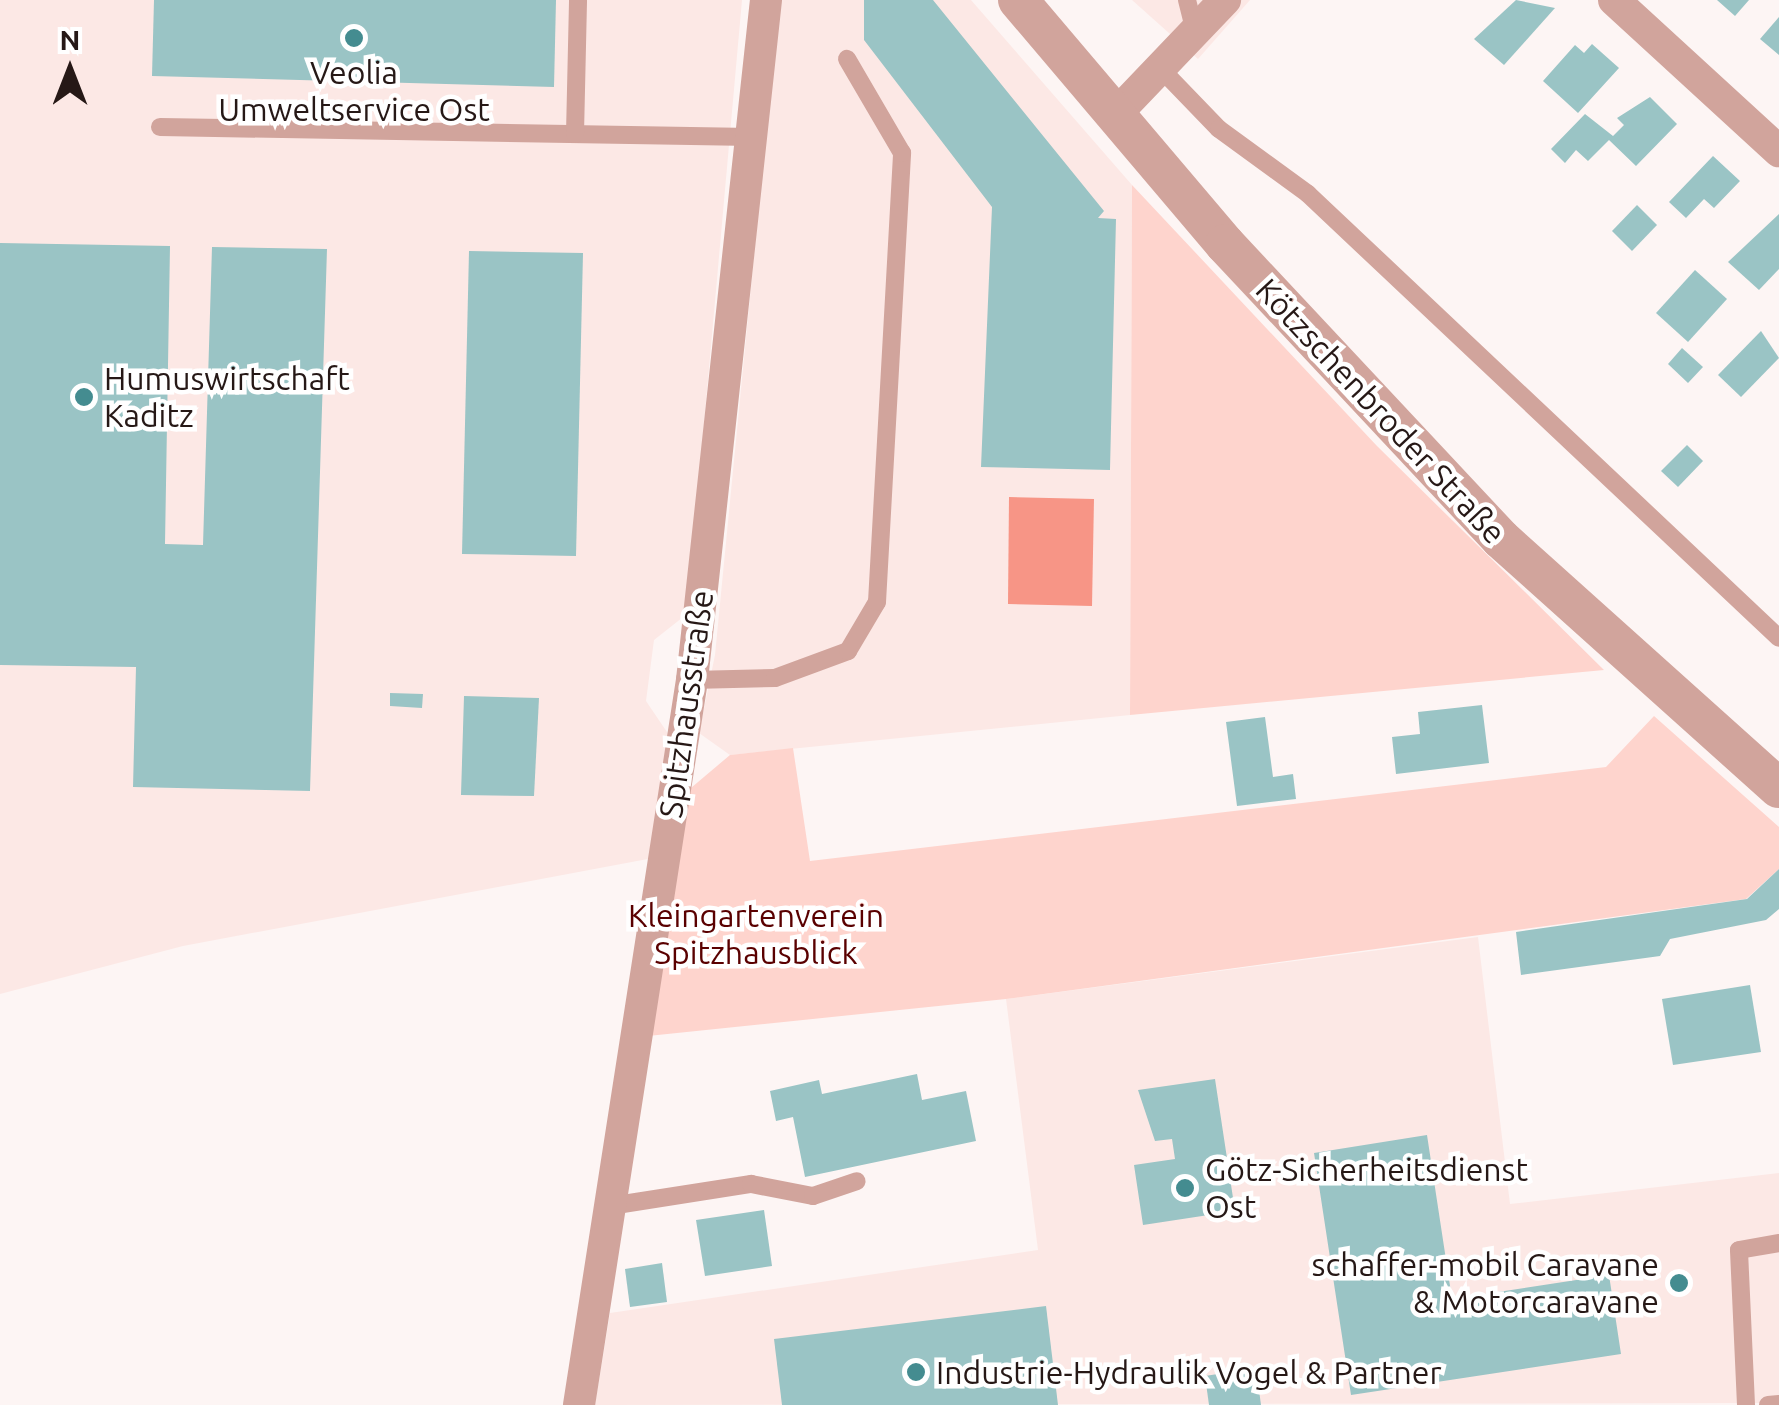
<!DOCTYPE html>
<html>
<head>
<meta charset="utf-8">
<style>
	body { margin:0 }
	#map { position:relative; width:1779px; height:1405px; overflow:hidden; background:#fdf5f4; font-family:Ubuntu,sans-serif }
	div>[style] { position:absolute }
	.built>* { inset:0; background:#fce8e5 }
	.green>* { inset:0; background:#fed4cd }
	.water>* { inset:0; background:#f79586 }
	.building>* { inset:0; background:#9ac4c5 }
	.service>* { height:18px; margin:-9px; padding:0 9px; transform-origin:9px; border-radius:9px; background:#d1a49c }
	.minor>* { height:32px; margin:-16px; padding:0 16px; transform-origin:16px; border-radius:16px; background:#d1a49c }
	.tertiary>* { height:40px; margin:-20px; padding:0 20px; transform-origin:20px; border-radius:20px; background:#d1a49c }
	.dots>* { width:28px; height:28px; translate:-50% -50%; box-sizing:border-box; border:5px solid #fff; border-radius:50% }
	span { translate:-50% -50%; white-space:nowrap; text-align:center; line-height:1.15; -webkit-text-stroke:9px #fff; paint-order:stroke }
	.poi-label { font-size:32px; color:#261816 }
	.left { translate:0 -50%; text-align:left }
	.right { translate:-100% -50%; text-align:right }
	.street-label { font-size:32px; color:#261816 }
	.park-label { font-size:32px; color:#5a0000 }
	.north { position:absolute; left:20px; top:20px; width:100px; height:100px; -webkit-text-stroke:8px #fff; paint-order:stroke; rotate:0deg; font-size:28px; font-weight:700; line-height:40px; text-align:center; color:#261816 }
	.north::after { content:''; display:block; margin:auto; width:35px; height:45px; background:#261816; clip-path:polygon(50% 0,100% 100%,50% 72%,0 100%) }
</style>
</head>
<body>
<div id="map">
	<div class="built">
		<div style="clip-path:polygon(0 0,742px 0,687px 614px,654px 640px,646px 701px,671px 738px,653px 858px,183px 946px,0 994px)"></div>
		<div style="clip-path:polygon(779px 0,971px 0,1132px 185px,1130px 715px,730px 755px,699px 733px,715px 655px)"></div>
		<div style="clip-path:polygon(1132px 0,1250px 0,1198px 59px)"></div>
		<div style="clip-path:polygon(1478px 937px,1510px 1204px,1779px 1173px,1779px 1403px,595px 1405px,610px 1313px,1038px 1250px,1006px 999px)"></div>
	</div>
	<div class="green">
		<div style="clip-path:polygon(1132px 185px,1377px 446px,1604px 670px,1130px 715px)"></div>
		<div style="clip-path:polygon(1654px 716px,1779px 827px,1779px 869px,1746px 899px,1006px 999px,648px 1036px,685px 793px,730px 755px,793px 748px,810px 861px,1606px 767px)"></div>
	</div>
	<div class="water">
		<div style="clip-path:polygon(1009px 497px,1094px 499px,1092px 606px,1008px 604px)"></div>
	</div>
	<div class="building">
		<div style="clip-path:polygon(154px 0,556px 0,554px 87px,152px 76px)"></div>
		<div style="clip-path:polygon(864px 0,933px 0,1104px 211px,1098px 218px,1116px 219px,1110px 470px,981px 467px,992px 207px,864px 40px)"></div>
		<div style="clip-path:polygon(1516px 0,1555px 8px,1504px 65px,1474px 39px)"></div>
		<div style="clip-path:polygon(1717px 0,1749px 0,1735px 16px)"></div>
		<div style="clip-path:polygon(1779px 17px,1779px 55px,1760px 39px)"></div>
		<div style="clip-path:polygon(1592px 44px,1619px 68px,1578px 113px,1543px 81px,1575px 45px,1584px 53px)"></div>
		<div style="clip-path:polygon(1650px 97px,1677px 124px,1636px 166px,1609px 140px,1588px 161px,1576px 150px,1565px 163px,1551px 149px,1585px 114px,1613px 136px,1624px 125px,1617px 118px)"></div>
		<div style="clip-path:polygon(1713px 156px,1740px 181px,1714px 208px,1704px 199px,1686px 218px,1669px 202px)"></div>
		<div style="clip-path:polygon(1637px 205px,1657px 225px,1632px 251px,1612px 231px)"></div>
		<div style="clip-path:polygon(1779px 214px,1779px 269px,1759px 290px,1728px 262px)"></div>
		<div style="clip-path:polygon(0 243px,170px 246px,165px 544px,203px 545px,212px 247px,327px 249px,310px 791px,133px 787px,136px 667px,0 665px)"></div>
		<div style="clip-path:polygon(469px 251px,583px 253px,576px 556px,462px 554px)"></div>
		<div style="clip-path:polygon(1695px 270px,1727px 299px,1688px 342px,1656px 313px)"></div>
		<div style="clip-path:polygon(1761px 331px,1779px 358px,1741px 397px,1718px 375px)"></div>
		<div style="clip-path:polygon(1682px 348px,1703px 367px,1688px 383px,1668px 364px)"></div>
		<div style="clip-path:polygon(1687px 445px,1703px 461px,1678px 487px,1661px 471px)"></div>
		<div style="clip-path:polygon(390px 693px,423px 694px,422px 708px,390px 706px)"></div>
		<div style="clip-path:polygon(464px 696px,539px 698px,534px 796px,461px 795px)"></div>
		<div style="clip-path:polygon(1482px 705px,1489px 763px,1396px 774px,1392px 737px,1420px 734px,1418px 712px)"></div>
		<div style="clip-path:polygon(1265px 717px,1273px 777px,1293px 774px,1296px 799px,1237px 806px,1226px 722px)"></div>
		<div style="clip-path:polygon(1779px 869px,1779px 909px,1766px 920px,1670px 939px,1660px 956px,1521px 975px,1516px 932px,1747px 899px)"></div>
		<div style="clip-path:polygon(1750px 985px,1761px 1052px,1673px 1065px,1662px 999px)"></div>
		<div style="clip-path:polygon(917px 1074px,922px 1100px,966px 1091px,976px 1141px,805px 1177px,793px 1117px,776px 1121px,770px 1091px,819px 1080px,822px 1094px)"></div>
		<div style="clip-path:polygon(1215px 1079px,1235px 1211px,1143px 1225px,1134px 1165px,1175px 1159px,1172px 1139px,1155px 1141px,1138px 1090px)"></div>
		<div style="clip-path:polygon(1427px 1135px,1452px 1299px,1609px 1275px,1621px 1354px,1351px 1395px,1314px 1153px)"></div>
		<div style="clip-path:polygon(764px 1210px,772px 1266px,705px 1276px,696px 1220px)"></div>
		<div style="clip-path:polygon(662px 1263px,667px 1302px,630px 1307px,625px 1269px)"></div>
		<div style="clip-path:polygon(1046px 1306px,1058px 1405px,782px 1405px,774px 1339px)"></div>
		<div style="clip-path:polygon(1256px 1368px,1261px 1405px,1209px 1405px,1205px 1376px)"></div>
	</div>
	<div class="service">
		<div style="left:1187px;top:0;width:32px;rotate:76deg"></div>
		<div style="left:1161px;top:69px;width:83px;rotate:46deg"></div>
		<div style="left:1219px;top:129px;width:110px;rotate:36.1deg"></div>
		<div style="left:1308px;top:194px;width:647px;rotate:43.31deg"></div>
		<div style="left:160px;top:127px;width:592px;rotate:0.97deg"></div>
		<div style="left:575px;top:134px;width:134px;rotate:-88.7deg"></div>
		<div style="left:692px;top:680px;width:83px;rotate:-1.4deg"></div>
		<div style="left:775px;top:678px;width:78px;rotate:-20.3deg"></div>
		<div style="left:848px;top:651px;width:57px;rotate:-59.4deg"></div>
		<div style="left:877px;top:602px;width:450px;rotate:-86.8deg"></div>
		<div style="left:902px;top:153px;width:109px;rotate:-120.3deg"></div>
		<div style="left:610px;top:1206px;width:143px;rotate:-8.9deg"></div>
		<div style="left:751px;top:1184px;width:63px;rotate:11deg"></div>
		<div style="left:813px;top:1196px;width:46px;rotate:-18.8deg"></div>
		<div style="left:1746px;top:1405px;width:155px;rotate:-92.6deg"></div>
		<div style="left:1739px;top:1250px;width:41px;rotate:-9.9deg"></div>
		<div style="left:1768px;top:1405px;width:11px;rotate:-5deg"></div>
	</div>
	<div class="minor">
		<div style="left:1614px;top:0;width:224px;rotate:42.5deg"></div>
		<div style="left:1116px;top:114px;width:158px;rotate:-46.3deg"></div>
		<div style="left:579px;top:1405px;width:734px;rotate:-81.14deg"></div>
		<div style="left:692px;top:680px;width:684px;rotate:-83.79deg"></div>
	</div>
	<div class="tertiary">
		<div style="left:1018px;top:0;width:320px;rotate:49.7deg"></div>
		<div style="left:1225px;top:244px;width:404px;rotate:46.9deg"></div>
		<div style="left:1501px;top:539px;width:373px;rotate:41.9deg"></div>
	</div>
	<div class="dots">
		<div style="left:354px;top:38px;background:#448c90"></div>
		<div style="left:84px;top:397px;background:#448c90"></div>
		<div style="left:1185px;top:1188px;background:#448c90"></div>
		<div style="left:1679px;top:1283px;background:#448c90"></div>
		<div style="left:916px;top:1372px;background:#448c90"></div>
	</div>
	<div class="poi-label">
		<span style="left:354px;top:91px">Veolia<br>Umweltservice Ost</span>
		<span class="left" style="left:104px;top:397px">Humuswirtschaft<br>Kaditz</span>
		<span class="left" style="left:1205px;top:1188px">Götz-Sicherheitsdienst<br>Ost</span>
		<span class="right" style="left:1659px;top:1283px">schaffer-mobil Caravane<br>&amp; Motorcaravane</span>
		<span class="left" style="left:936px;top:1372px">Industrie-Hydraulik Vogel &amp; Partner</span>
	</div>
	<div class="street-label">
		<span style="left:1381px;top:411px;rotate:47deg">Kötzschenbroder Straße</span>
		<span style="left:686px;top:704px;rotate:-82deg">Spitzhausstraße</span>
	</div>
	<div class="park-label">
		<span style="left:756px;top:934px">Kleingartenverein<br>Spitzhausblick</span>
	</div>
	<div class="north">N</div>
</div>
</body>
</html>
